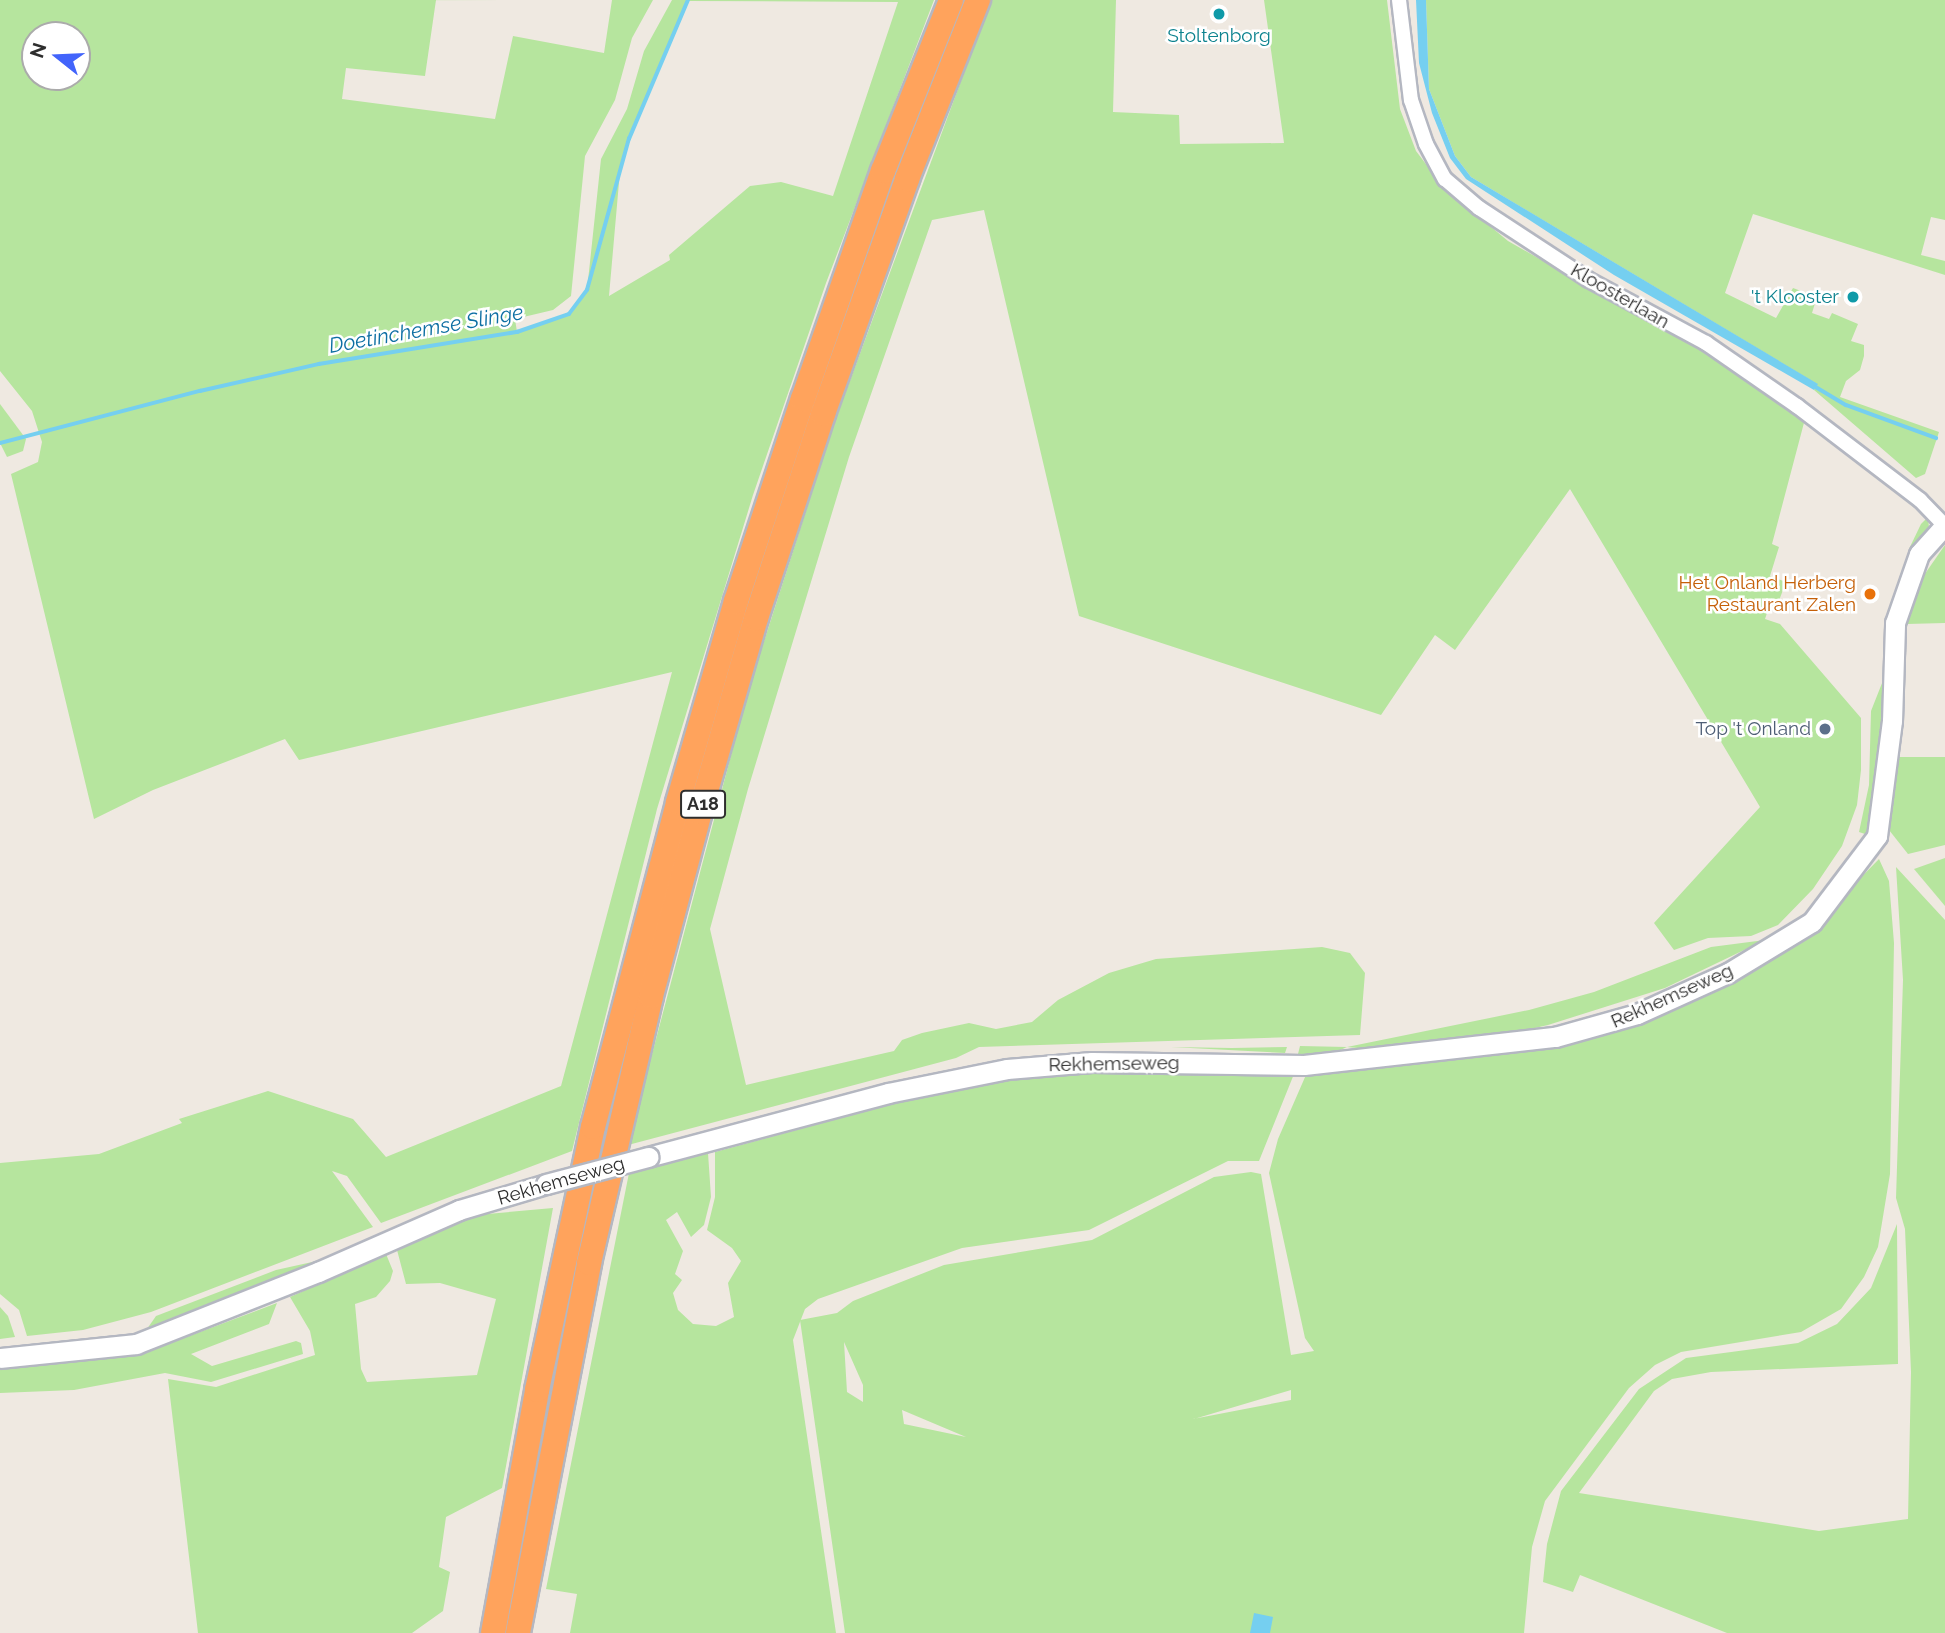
<!DOCTYPE html>
<html>
<head>
<meta charset="utf-8">
<style>
	body { margin:0 }
	#map { position:relative; width:1945px; height:1633px; overflow:hidden; background:#efe9e1; font-family:Raleway,sans-serif }
	div>[style] { position:absolute }
	.green>* { inset:0; background:#b6e59e }
	.water>* { inset:0; background:#75cff0 }
	.stream>* { height:3.5px; margin:-1.75px; padding:0 1.75px; transform-origin:1.75px; border-radius:1.75px; background:#75cff0 }
	.roads { filter:drop-shadow(2px 0 #b4b7c1) drop-shadow(-2px 0 #b4b7c1) drop-shadow(0 2px #b4b7c1) drop-shadow(0 -2px #b4b7c1) }
	.street>* { height:14px; margin:-7px; padding:0 7px; transform-origin:7px; border-radius:7px; background:#fff }
	.secondary>* { height:19px; margin:-9.5px; padding:0 9.5px; transform-origin:9.5px; border-radius:9.5px; background:#fff }
	.highway>* { height:24px; margin:-12px; padding:0 12px; transform-origin:12px; border-radius:12px; background:#ffa35c }
	.bridges { filter:drop-shadow(2px 0 #b4b7c1) drop-shadow(-2px 0 #b4b7c1) drop-shadow(0 2px #b4b7c1) drop-shadow(0 -2px #b4b7c1) }
	.secondary-bridge>* { height:19px; margin:-9.5px; padding:0 9.5px; transform-origin:9.5px; border-radius:9.5px; background:#fff }
	.dots>* { width:19px; height:19px; translate:-50% -50%; box-sizing:border-box; border:4px solid #fff; border-radius:50% }
	span { translate:-50% -50%; white-space:nowrap; text-align:center; line-height:1.15; -webkit-text-stroke:5px #fff; paint-order:stroke }
	.shield-label span { padding:2px 5px; background:#fff; border:2px solid; border-radius:5px; -webkit-text-stroke-width:0 }
	.shield-label { font-size:18px; color:#2e2e2e; font-weight:700 }
	.culture-label { font-size:19px; color:#0d838f }
	.right { translate:-100% -50%; text-align:right }
	.street-label { font-size:19px; color:#2e2e2e }
	.food-label { font-size:19px; color:#c56008 }
	.service-label { font-size:19px; color:#4e5e75 }
	.water-label { font-size:21px; color:#0d6fa3; font-style:italic }
	.north { position:absolute; left:21px; top:21px; width:70px; height:70px; box-sizing:border-box; background:#fff; border:2px solid #ababab; border-radius:50%; rotate:288deg; font-size:19px; font-weight:700; line-height:28px; text-align:center; color:#2e2e2e }
	.north::after { content:''; display:block; margin:auto; width:24px; height:32px; background:#4264fb; clip-path:polygon(50% 0,100% 100%,50% 72%,0 100%) }
</style>
</head>
<body>
<div id="map">
	<div class="green">
		<div style="clip-path:polygon(evenodd,0 0,436px 0,425px 76px,346px 68px,342px 99px,495px 119px,513px 36px,604px 53px,612px 0,653px 0,632px 38px,615px 100px,585px 156px,571px 296px,553px 310px,515px 319px,517px 332px,569px 314px,587px 290px,601px 159px,627px 109px,644px 51px,672px 0,934px 0,826px 283px,753px 495px,657px 809px,572px 1151px,381px 1223px,347px 1176px,332px 1171px,373px 1227px,151px 1312px,83px 1330px,27px 1336px,19px 1310px,0 1294px,0 1163px,99px 1154px,182px 1123px,179px 1119px,268px 1091px,353px 1119px,386px 1157px,561px 1086px,672px 672px,299px 760px,285px 739px,153px 790px,94px 819px,11px 474px,38px 462px,42px 442px,32px 411px,0 371px,0 0,688px 1px,898px 2px,833px 196px,781px 182px,750px 186px,669px 255px,670px 260px,609px 296px,620px 171px,629px 139px,688px 1px,0 0,77px 35px,77px 77px,35px 77px,35px 35px,77px 35px)"></div>
		<div style="clip-path:polygon(991px 0,1116px 0,1113px 112px,1179px 115px,1180px 144px,1284px 143px,1264px 0,1387px 0,1400px 109px,1416px 151px,1444px 188px,1508px 241px,1695px 347px,1805px 419px,1772px 544px,1779px 547px,1770px 576px,1786px 582px,1777px 606px,1770px 604px,1765px 619px,1780px 624px,1861px 718px,1861px 770px,1857px 805px,1842px 846px,1813px 889px,1778px 925px,1751px 936px,1708px 938px,1674px 950px,1654px 923px,1760px 807px,1570px 489px,1455px 650px,1435px 635px,1381px 715px,1079px 616px,984px 210px,932px 220px,849px 457px,748px 789px,710px 929px,746px 1085px,894px 1051px,902px 1040px,922px 1033px,969px 1023px,996px 1029px,1032px 1022px,1058px 1000px,1109px 973px,1156px 959px,1322px 947px,1350px 953px,1365px 973px,1360px 1035px,979px 1047px,956px 1058px,628px 1145px,748px 691px,835px 421px)"></div>
		<div style="clip-path:polygon(1426px 0,1945px 0,1945px 220px,1931px 217px,1921px 255px,1945px 261px,1945px 275px,1753px 214px,1725px 293px,1776px 318px,1793px 288px,1817px 297px,1812px 313px,1829px 319px,1832px 313px,1858px 324px,1851px 341px,1864px 345px,1864px 356px,1860px 370px,1846px 381px,1840px 397px,1939px 432px,1925px 474px,1916px 478px,1814px 390px,1817px 384px,1471px 177px,1455px 156px,1429px 89px)"></div>
		<div style="clip-path:polygon(0 404px,26px 439px,23px 451px,7px 457px,0 443px)"></div>
		<div style="clip-path:polygon(1928px 517px,1929px 528px,1909px 549px,1921px 524px)"></div>
		<div style="clip-path:polygon(1945px 545px,1945px 623px,1907px 624px,1922px 578px)"></div>
		<div style="clip-path:polygon(1886px 673px,1877px 816px,1871px 836px,1859px 832px,1869px 785px,1871px 711px)"></div>
		<div style="clip-path:polygon(1893px 757px,1945px 757px,1945px 845px,1908px 854px,1889px 830px)"></div>
		<div style="clip-path:polygon(1945px 858px,1945px 906px,1914px 869px)"></div>
		<div style="clip-path:polygon(evenodd,1879px 859px,1889px 881px,1894px 943px,1890px 1174px,1878px 1247px,1864px 1277px,1841px 1309px,1801px 1332px,1681px 1352px,1655px 1365px,1629px 1388px,1545px 1501px,1532px 1547px,1524px 1633px,845px 1633px,800px 1320px,837px 1313px,853px 1301px,944px 1265px,1092px 1240px,1214px 1177px,1251px 1172px,1261px 1174px,1291px 1355px,1314px 1351px,1305px 1338px,1269px 1173px,1278px 1139px,1309px 1068px,1518px 1049px,1717px 987px,1799px 941px,1879px 859px,844px 1342px,863px 1385px,863px 1402px,847px 1392px,844px 1342px,1879px 859px,1291px 1390px,1291px 1400px,1193px 1419px,1194px 1419px,1291px 1390px,1879px 859px,902px 1410px,966px 1437px,904px 1424px,902px 1410px)"></div>
		<div style="clip-path:polygon(1896px 867px,1945px 920px,1945px 1633px,1727px 1633px,1580px 1575px,1573px 1592px,1543px 1582px,1547px 1544px,1561px 1491px,1639px 1389px,1686px 1358px,1798px 1343px,1837px 1324px,1871px 1288px,1897px 1224px,1898px 1364px,1711px 1372px,1672px 1379px,1654px 1391px,1579px 1493px,1819px 1531px,1908px 1519px,1911px 1372px,1905px 1229px,1896px 1198px,1903px 980px)"></div>
		<div style="clip-path:polygon(1765px 940px,1665px 988px,1548px 1025px,1499px 1036px,1368px 1049px,1347px 1047px,1329px 1055px,1298px 1054px,1300px 1046px,1347px 1047px,1529px 1010px,1594px 992px,1711px 947px)"></div>
		<div style="clip-path:polygon(1171px 1047px,1232px 1048px,1287px 1047px,1285px 1053px)"></div>
		<div style="clip-path:polygon(1077px 1071px,1294px 1074px,1259px 1161px,1228px 1161px,1089px 1230px,962px 1248px,818px 1299px,805px 1309px,793px 1340px,836px 1633px,570px 1633px,577px 1594px,546px 1589px,629px 1173px,708px 1153px,711px 1197px,704px 1225px,691px 1237px,677px 1212px,666px 1220px,683px 1251px,675px 1274px,682px 1280px,673px 1293px,678px 1310px,693px 1324px,716px 1326px,734px 1317px,728px 1283px,741px 1261px,732px 1248px,707px 1230px,715px 1197px,715px 1152px,945px 1090px)"></div>
		<div style="clip-path:polygon(553px 1208px,502px 1488px,446px 1517px,439px 1567px,450px 1572px,443px 1611px,412px 1633px,198px 1633px,168px 1379px,216px 1387px,315px 1355px,310px 1331px,290px 1297px,386px 1254px,393px 1271px,390px 1281px,376px 1297px,355px 1304px,361px 1369px,367px 1382px,477px 1375px,496px 1299px,440px 1283px,406px 1284px,397px 1250px,465px 1216px)"></div>
		<div style="clip-path:polygon(344px 1255px,191px 1318px,147px 1329px,156px 1316px,276px 1270px)"></div>
		<div style="clip-path:polygon(277px 1303px,269px 1324px,191px 1354px,212px 1366px,296px 1341px,301px 1343px,303px 1354px,211px 1382px,165px 1373px,74px 1390px,0 1393px,0 1370px,157px 1348px)"></div>
		<div style="clip-path:polygon(0 1307px,8px 1316px,15px 1337px,0 1339px)"></div>
	</div>
	<div class="water">
		<div style="clip-path:polygon(1416px 0,1426px 0,1429px 89px,1455px 156px,1471px 177px,1818px 384px,1814px 390px,1614px 275px,1466px 179px,1450px 158px,1432px 113px,1419px 63px)"></div>
		<div style="clip-path:polygon(1254px 1613px,1273px 1617px,1270px 1633px,1250px 1633px)"></div>
	</div>
	<div class="stream">
		<div style="left:1816px;top:387px;width:35px;rotate:31deg"></div>
		<div style="left:1846px;top:405px;width:96px;rotate:20.1deg"></div>
		<div style="left:0;top:443px;width:207px;rotate:-14.6deg"></div>
		<div style="left:200px;top:391px;width:122px;rotate:-12.8deg"></div>
		<div style="left:319px;top:364px;width:201px;rotate:-9.2deg"></div>
		<div style="left:517px;top:332px;width:55px;rotate:-19.1deg"></div>
		<div style="left:569px;top:314px;width:30px;rotate:-53deg"></div>
		<div style="left:587px;top:290px;width:157px;rotate:-74.5deg"></div>
		<div style="left:629px;top:139px;width:151px;rotate:-67deg"></div>
	</div>
	<div class="roads">
		<div class="street">
			<div style="left:1399px;top:0;width:101px;rotate:83.2deg"></div>
			<div style="left:1411px;top:100px;width:46px;rotate:71.2deg"></div>
			<div style="left:1426px;top:144px;width:40px;rotate:62deg"></div>
			<div style="left:1445px;top:179px;width:45px;rotate:40.5deg"></div>
			<div style="left:1479px;top:208px;width:131px;rotate:33.2deg"></div>
			<div style="left:1589px;top:280px;width:133px;rotate:28.3deg"></div>
			<div style="left:1706px;top:343px;width:111px;rotate:34.7deg"></div>
			<div style="left:1797px;top:406px;width:155px;rotate:37.4deg"></div>
			<div style="left:1920px;top:500px;width:35px;rotate:46deg"></div>
		</div>
		<div class="secondary">
			<div style="left:648px;top:1157px;width:248px;rotate:-14.9deg"></div>
			<div style="left:888px;top:1093px;width:121px;rotate:-11.4deg"></div>
			<div style="left:1007px;top:1069px;width:85px;rotate:-4.7deg"></div>
			<div style="left:1092px;top:1062px;width:212px;rotate:0.8deg"></div>
			<div style="left:1304px;top:1065px;width:253px;rotate:-6.4deg"></div>
			<div style="left:1555px;top:1037px;width:85px;rotate:-15.7deg"></div>
			<div style="left:1637px;top:1014px;width:100px;rotate:-24.3deg"></div>
			<div style="left:1728px;top:973px;width:98px;rotate:-31.3deg"></div>
			<div style="left:1812px;top:922px;width:108px;rotate:-52.9deg"></div>
			<div style="left:1877px;top:836px;width:116px;rotate:-82.6deg"></div>
			<div style="left:1892px;top:721px;width:98px;rotate:-88.2deg"></div>
			<div style="left:1895px;top:623px;width:73px;rotate:-70.8deg"></div>
			<div style="left:1919px;top:554px;width:39px;rotate:-48deg"></div>
			<div style="left:0;top:1358px;width:137px;rotate:-5.9deg"></div>
			<div style="left:136px;top:1344px;width:196px;rotate:-21.6deg"></div>
			<div style="left:318px;top:1272px;width:154px;rotate:-23.7deg"></div>
			<div style="left:459px;top:1210px;width:91px;rotate:-16.6deg"></div>
		</div>
		<div class="highway">
			<div style="left:493px;top:1633px;width:247px;rotate:-79.7deg"></div>
			<div style="left:537px;top:1390px;width:269px;rotate:-78deg"></div>
			<div style="left:593px;top:1127px;width:336px;rotate:-75.3deg"></div>
			<div style="left:678px;top:802px;width:209px;rotate:-73.9deg"></div>
			<div style="left:736px;top:601px;width:213px;rotate:-71.7deg"></div>
			<div style="left:803px;top:399px;width:242px;rotate:-70.7deg"></div>
			<div style="left:883px;top:171px;width:184px;rotate:-68.3deg"></div>
			<div style="left:518px;top:1633px;width:377px;rotate:-79.1deg"></div>
			<div style="left:589px;top:1263px;width:274px;rotate:-76.9deg"></div>
			<div style="left:651px;top:996px;width:190px;rotate:-75.1deg"></div>
			<div style="left:700px;top:812px;width:202px;rotate:-73.9deg"></div>
			<div style="left:756px;top:618px;width:215px;rotate:-71.8deg"></div>
			<div style="left:823px;top:414px;width:250px;rotate:-70.3deg"></div>
			<div style="left:907px;top:179px;width:193px;rotate:-68.4deg"></div>
		</div>
	</div>
	<div class="bridges">
		<div class="secondary-bridge">
			<div style="left:546px;top:1184px;width:106px;rotate:-14.8deg"></div>
		</div>
	</div>
	<div class="dots">
		<div style="left:1219px;top:14px;background:#0f9aa8"></div>
		<div style="left:1853px;top:297px;background:#0f9aa8"></div>
		<div style="left:1870px;top:594px;background:#e8710a"></div>
		<div style="left:1825px;top:729px;background:#5c6f8a"></div>
	</div>
	<div class="shield-label">
		<span style="left:703px;top:804px">A18</span>
	</div>
	<div class="culture-label">
		<span style="left:1219px;top:36px">Stoltenborg</span>
		<span class="right" style="left:1839px;top:297px">'t Klooster</span>
	</div>
	<div class="street-label">
		<span style="left:1620px;top:296px;rotate:30deg">Kloosterlaan</span>
		<span style="left:1672px;top:996px;rotate:-24deg">Rekhemseweg</span>
		<span style="left:1114px;top:1064px;rotate:-1deg">Rekhemseweg</span>
		<span style="left:561px;top:1181px;rotate:-16deg">Rekhemseweg</span>
	</div>
	<div class="food-label">
		<span class="right" style="left:1856px;top:594px">Het Onland Herberg<br>Restaurant Zalen</span>
	</div>
	<div class="service-label">
		<span class="right" style="left:1811px;top:729px">Top 't Onland</span>
	</div>
	<div class="water-label">
		<span style="left:426px;top:329px;rotate:-10deg">Doetinchemse Slinge</span>
	</div>
	<div class="north">N</div>
</div>
</body>
</html>
